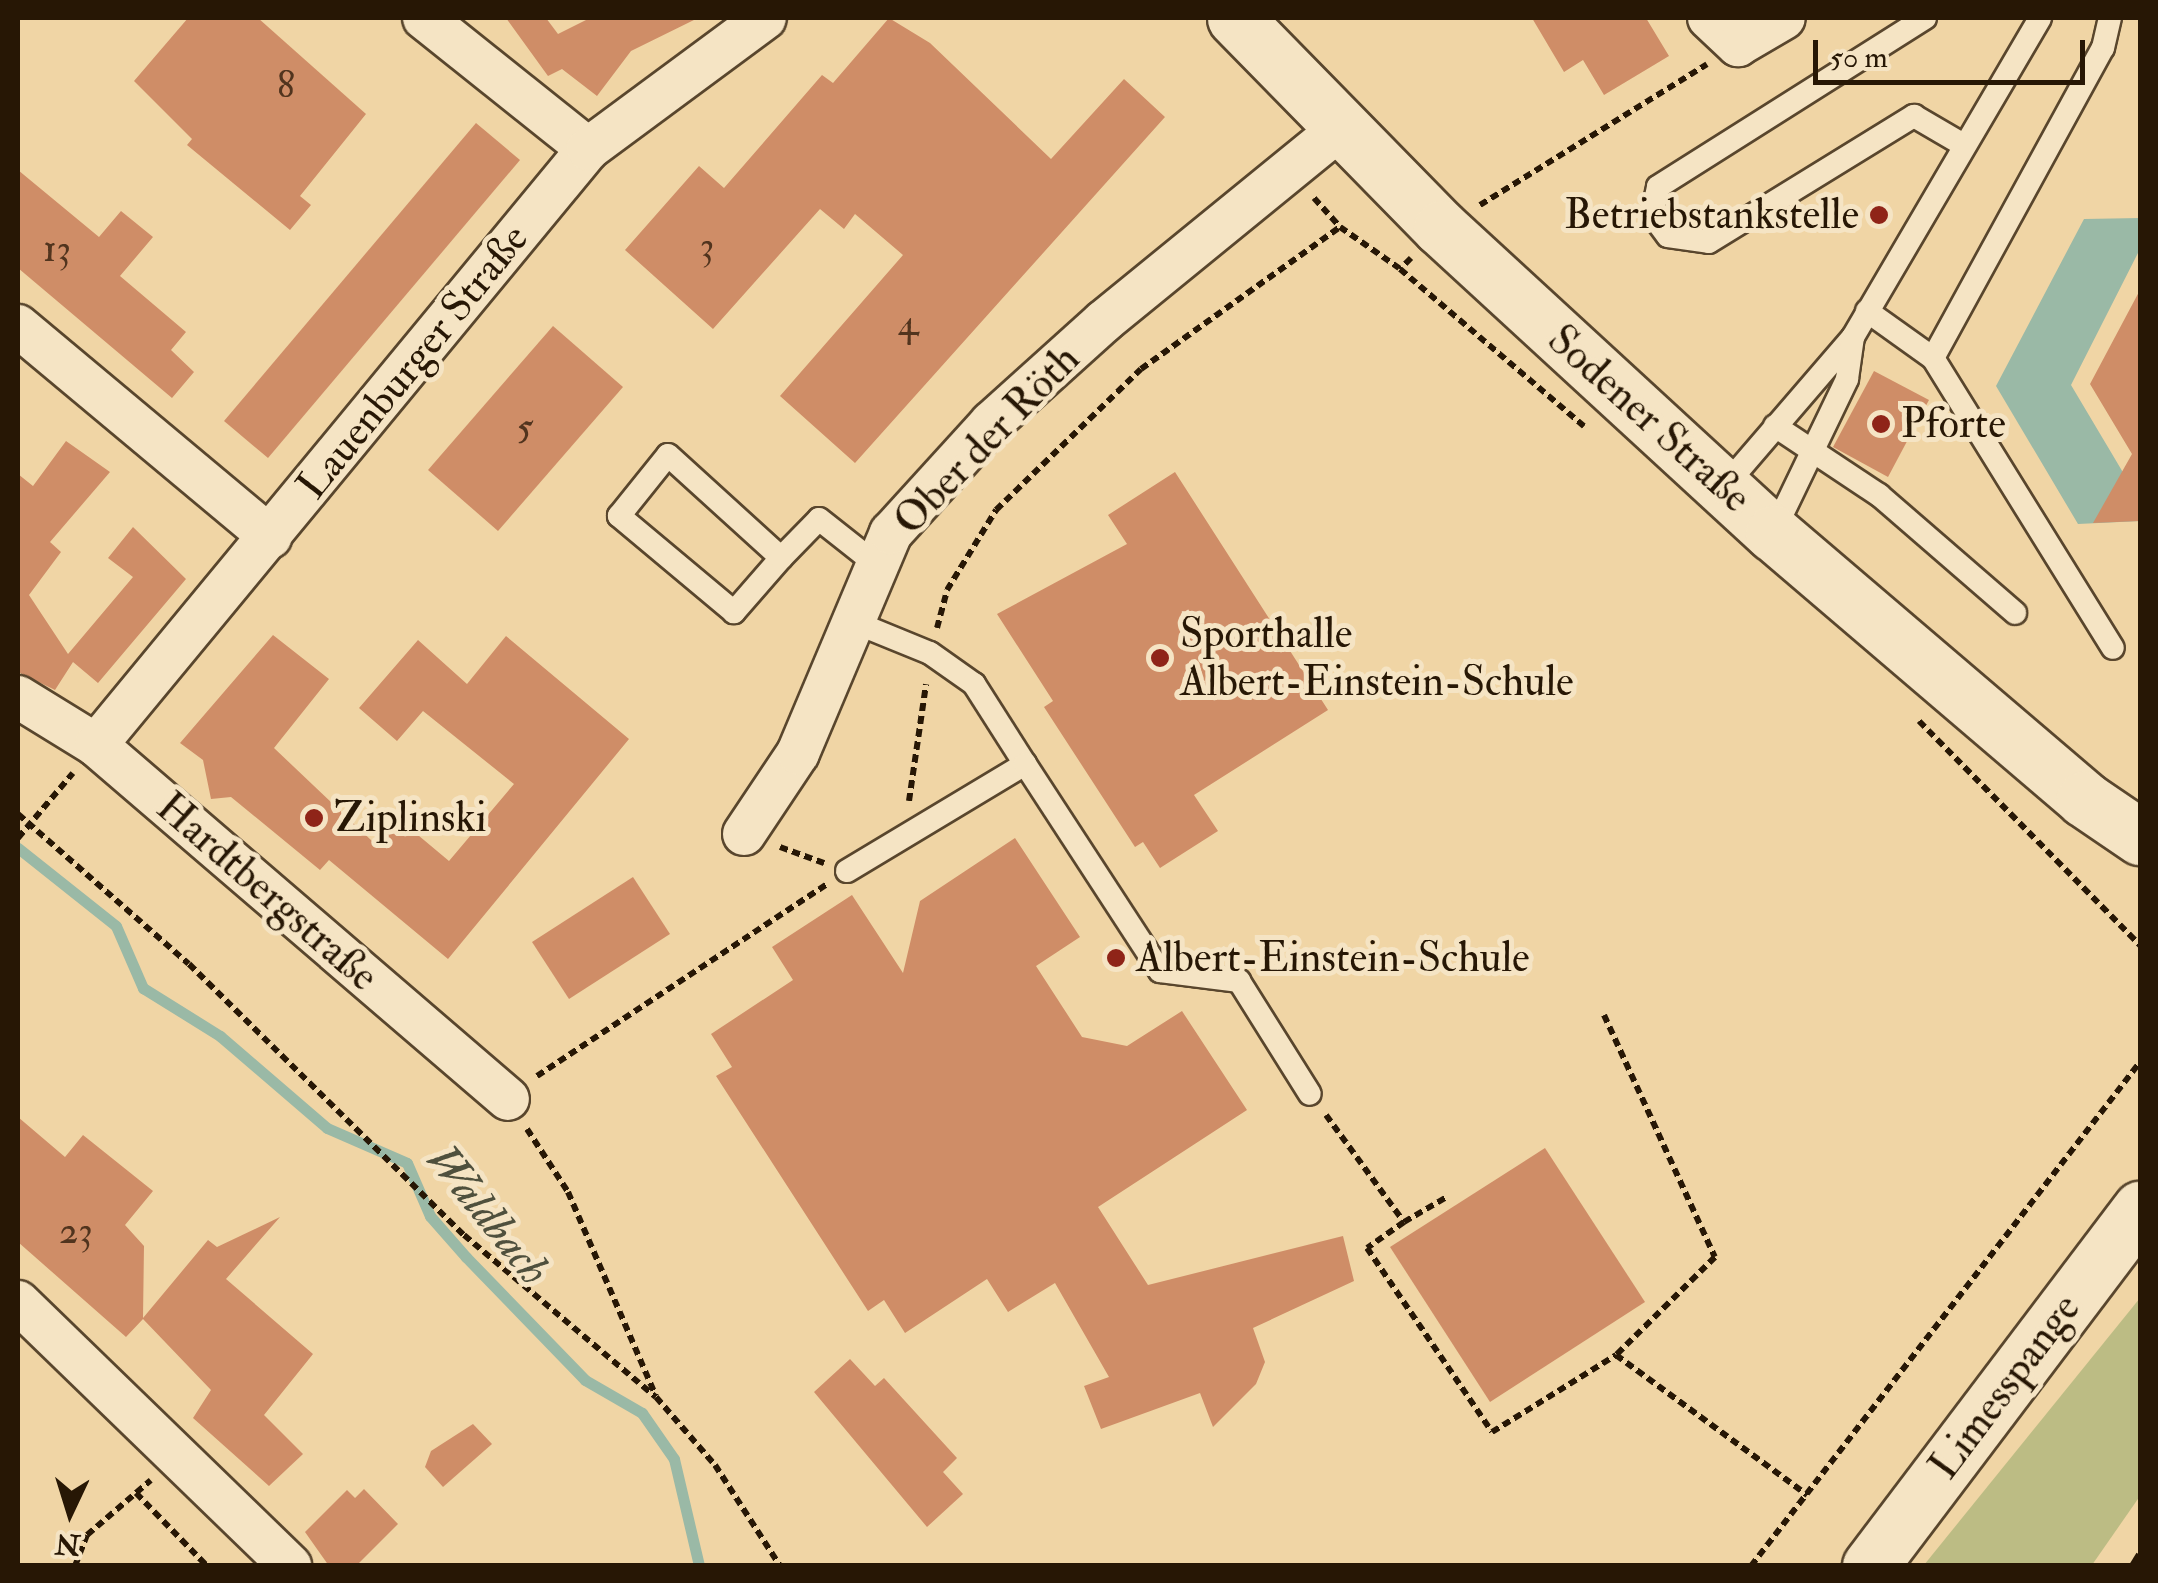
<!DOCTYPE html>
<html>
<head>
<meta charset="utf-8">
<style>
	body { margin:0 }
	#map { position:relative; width:2158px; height:1583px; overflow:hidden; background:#f0d5a5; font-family:"IM FELL Double Pica",serif }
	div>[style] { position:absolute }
	.green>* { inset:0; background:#bcbc84 }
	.water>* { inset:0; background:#9ab9a6 }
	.stream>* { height:11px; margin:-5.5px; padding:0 5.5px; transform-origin:5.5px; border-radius:5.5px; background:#9ab9a6 }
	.building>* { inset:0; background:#cf8d67 }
	.path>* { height:6px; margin-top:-3px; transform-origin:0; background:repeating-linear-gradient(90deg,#271705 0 8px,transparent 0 13px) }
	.roads { filter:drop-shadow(2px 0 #59462d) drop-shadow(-2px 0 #59462d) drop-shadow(0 2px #59462d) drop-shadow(0 -2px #59462d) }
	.lane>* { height:22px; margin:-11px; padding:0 11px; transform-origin:11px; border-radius:11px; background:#f5e4c4 }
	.street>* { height:42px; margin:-21px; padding:0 21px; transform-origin:21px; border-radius:21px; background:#f5e4c4 }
	.secondary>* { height:55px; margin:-27.5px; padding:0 27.5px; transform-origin:27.5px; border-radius:27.5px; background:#f5e4c4 }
	.rail>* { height:8px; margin-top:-4px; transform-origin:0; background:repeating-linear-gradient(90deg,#271705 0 18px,transparent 0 36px) }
	.dots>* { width:28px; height:28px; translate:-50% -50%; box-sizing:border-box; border:5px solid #f5e4c4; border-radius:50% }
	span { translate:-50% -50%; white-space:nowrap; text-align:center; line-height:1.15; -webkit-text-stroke:10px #f5e4c4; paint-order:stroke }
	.number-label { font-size:38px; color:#51341e }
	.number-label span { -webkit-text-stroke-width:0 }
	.poi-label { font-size:42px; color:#271705 }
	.right { translate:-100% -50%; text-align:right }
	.left { translate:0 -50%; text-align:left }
	.street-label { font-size:42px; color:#271705 }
	.water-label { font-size:45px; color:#4f503d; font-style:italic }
	.frame { position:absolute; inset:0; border:20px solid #271705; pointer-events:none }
	.north { position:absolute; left:20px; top:1463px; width:100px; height:100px; -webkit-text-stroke:8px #f5e4c4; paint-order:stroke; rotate:184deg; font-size:28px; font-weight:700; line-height:40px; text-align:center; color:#271705 }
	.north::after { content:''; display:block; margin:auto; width:35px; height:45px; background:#271705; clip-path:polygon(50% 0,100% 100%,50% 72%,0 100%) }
	.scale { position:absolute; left:1813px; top:40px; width:272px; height:45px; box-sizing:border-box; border:5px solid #271705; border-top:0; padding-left:12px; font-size:30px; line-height:35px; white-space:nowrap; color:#271705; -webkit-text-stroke:8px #f5e4c4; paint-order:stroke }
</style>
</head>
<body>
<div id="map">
	<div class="green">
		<div style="clip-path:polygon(2140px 1298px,2140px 1496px,2092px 1565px,1924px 1565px)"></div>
	</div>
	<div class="water">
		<div style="clip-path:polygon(2140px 218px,2140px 249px,2071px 385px,2140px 501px,2140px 521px,2078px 524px,1996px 386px,2084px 219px)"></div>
	</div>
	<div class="stream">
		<div style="left:18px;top:848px;width:125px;rotate:38.5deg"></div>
		<div style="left:116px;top:926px;width:68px;rotate:66.5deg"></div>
		<div style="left:143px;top:988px;width:91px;rotate:31.9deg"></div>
		<div style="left:220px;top:1036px;width:141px;rotate:40.7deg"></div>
		<div style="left:327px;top:1128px;width:87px;rotate:23.6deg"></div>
		<div style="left:407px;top:1163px;width:58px;rotate:66.5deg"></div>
		<div style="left:430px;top:1216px;width:55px;rotate:48.7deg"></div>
		<div style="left:466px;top:1257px;width:171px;rotate:45.9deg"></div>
		<div style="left:585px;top:1380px;width:66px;rotate:30.1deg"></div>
		<div style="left:642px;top:1413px;width:56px;rotate:55.2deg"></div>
		<div style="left:674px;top:1459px;width:110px;rotate:76.8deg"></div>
	</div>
	<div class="building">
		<div style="clip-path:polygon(188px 18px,258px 18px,366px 114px,300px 196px,311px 205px,290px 230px,187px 145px,192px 139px,134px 81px)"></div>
		<div style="clip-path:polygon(506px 18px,546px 18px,558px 34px,590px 18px,698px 18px,631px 51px,597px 96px,562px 69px,548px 76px)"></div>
		<div style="clip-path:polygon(889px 18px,930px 43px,1051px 159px,1124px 79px,1165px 117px,855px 463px,780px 396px,903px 255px,855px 214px,844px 229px,820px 209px,713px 329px,625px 250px,699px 166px,724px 188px,822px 75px,833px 83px)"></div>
		<div style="clip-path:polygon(1532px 18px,1646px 18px,1669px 56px,1604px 95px,1583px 60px,1564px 72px)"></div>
		<div style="clip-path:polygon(476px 123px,520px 160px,268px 458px,224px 421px)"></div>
		<div style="clip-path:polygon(18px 170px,99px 237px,121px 211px,153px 237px,120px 276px,186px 332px,171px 350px,194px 372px,172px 398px,18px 268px)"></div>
		<div style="clip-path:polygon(2140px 290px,2140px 521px,2093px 523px,2132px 454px,2090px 384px)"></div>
		<div style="clip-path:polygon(553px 326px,623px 387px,498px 531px,428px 470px)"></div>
		<div style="clip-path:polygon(1874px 371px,1929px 400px,1888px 477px,1833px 447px)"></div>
		<div style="clip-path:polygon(66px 441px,110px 472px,50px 542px,61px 552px,29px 595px,68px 654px,133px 577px,108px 558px,133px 527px,186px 579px,98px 683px,73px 662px,55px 690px,18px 672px,18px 474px,33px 486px)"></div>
		<div style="clip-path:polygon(1175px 472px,1328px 710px,1194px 795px,1218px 831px,1160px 868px,1143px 842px,1135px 847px,1044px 707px,1053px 701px,997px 614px,1127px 544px,1108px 515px)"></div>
		<div style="clip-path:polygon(273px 635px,329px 679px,274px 748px,372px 841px,394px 815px,449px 861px,514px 784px,423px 711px,397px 741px,359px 708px,418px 640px,467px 684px,506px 636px,629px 739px,448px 959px,329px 860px,320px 870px,231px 797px,211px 799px,203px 760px,180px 743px)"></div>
		<div style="clip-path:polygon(1015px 838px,1080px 937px,1036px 966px,1082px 1037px,1127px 1046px,1182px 1011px,1247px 1110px,1098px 1207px,1148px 1285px,1343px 1236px,1354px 1281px,1253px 1328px,1265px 1362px,1256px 1384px,1213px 1427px,1200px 1393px,1101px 1429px,1084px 1386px,1109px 1377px,1055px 1283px,1008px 1312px,987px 1279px,905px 1333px,884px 1300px,868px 1311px,716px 1076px,732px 1067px,711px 1034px,793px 980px,772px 947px,852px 895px,903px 973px,920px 901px)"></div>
		<div style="clip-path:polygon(633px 877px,670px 934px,569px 999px,532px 942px)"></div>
		<div style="clip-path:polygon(18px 1117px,65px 1157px,83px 1135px,153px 1191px,125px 1225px,144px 1246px,143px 1318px,208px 1240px,217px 1247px,280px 1217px,226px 1279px,313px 1354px,264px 1415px,303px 1454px,269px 1486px,193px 1418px,211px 1390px,143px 1319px,126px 1337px,18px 1242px)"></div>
		<div style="clip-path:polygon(1545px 1148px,1645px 1302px,1490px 1402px,1390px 1247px)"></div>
		<div style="clip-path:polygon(850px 1359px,875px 1386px,884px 1378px,957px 1458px,943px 1472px,963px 1494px,927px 1527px,814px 1392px)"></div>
		<div style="clip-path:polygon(473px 1424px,492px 1444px,443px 1487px,425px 1467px,431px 1451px)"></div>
		<div style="clip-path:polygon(364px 1489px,398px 1524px,356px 1566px,329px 1566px,305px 1532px,347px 1490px,355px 1498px)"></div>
	</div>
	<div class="path">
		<div style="left:1314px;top:198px;width:39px;rotate:48deg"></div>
		<div style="left:1480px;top:205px;width:267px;rotate:-31.8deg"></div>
		<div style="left:1411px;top:258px;width:16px;rotate:135deg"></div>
		<div style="left:1400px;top:269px;width:242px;rotate:40.5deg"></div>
		<div style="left:937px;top:628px;width:39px;rotate:-75deg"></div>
		<div style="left:947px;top:590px;width:94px;rotate:-58.5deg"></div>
		<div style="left:996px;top:510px;width:202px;rotate:-44.2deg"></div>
		<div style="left:1141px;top:369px;width:244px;rotate:-35.5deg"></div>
		<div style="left:1340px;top:227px;width:72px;rotate:34.8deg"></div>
		<div style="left:1919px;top:721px;width:315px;rotate:45.4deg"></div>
		<div style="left:909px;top:801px;width:118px;rotate:-81.7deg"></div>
		<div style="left:18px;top:814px;width:227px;rotate:41.3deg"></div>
		<div style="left:189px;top:964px;width:386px;rotate:44.6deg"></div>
		<div style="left:464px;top:1235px;width:251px;rotate:40.2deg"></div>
		<div style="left:656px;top:1397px;width:90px;rotate:49.1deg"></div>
		<div style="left:715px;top:1465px;width:120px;rotate:57.2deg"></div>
		<div style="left:18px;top:838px;width:85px;rotate:-49.8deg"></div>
		<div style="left:780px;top:847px;width:47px;rotate:20deg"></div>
		<div style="left:1604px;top:1015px;width:266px;rotate:65.4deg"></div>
		<div style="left:1715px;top:1257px;width:139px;rotate:135.3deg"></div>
		<div style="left:537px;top:1076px;width:348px;rotate:-33.5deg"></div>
		<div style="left:1326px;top:1115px;width:132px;rotate:53.9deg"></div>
		<div style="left:1404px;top:1222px;width:45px;rotate:144.9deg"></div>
		<div style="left:1367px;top:1248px;width:222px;rotate:55.8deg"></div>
		<div style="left:1492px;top:1432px;width:146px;rotate:-31.8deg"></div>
		<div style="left:1616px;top:1355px;width:237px;rotate:36.2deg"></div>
		<div style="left:527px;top:1129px;width:75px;rotate:56.9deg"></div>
		<div style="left:568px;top:1192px;width:222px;rotate:66.7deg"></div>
		<div style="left:1404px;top:1222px;width:48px;rotate:-30.3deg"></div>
		<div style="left:136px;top:1493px;width:102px;rotate:45.8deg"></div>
		<div style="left:75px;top:1566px;width:33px;rotate:-69deg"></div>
		<div style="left:87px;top:1535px;width:84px;rotate:-40.7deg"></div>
		<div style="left:1751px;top:1566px;width:637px;rotate:-52.34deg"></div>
	</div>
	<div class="roads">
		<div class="lane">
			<div style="left:1925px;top:18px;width:316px;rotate:147.7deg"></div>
			<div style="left:1658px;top:187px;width:29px;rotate:102deg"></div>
			<div style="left:1652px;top:215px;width:26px;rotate:53deg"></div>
			<div style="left:1668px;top:236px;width:41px;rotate:8.3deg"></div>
			<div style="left:1709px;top:242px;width:241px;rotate:-31.6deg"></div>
			<div style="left:1914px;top:116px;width:56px;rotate:30.3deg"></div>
			<div style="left:1867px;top:311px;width:81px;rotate:35.5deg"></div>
			<div style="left:1933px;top:358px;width:341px;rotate:58.2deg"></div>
			<div style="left:1933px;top:358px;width:354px;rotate:-61.3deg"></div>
			<div style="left:2103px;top:48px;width:31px;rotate:-77deg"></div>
			<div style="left:1775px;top:426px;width:125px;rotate:33.6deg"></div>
			<div style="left:1879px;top:495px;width:180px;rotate:40.9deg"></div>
			<div style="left:1724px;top:487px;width:198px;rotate:-49.3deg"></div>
			<div style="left:1853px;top:337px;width:370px;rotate:-59.6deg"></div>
			<div style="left:1774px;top:531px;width:169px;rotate:-64.3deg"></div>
			<div style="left:1847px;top:379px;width:42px;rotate:-81.9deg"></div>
			<div style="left:781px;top:558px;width:72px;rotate:131deg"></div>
			<div style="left:734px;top:612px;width:150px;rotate:-140.1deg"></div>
			<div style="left:619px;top:516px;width:78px;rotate:-51.2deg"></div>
			<div style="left:668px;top:455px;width:153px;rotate:42.3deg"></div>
			<div style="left:781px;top:558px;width:54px;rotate:-45.7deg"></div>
			<div style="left:819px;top:519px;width:73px;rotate:38.3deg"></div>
			<div style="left:849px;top:620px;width:87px;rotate:22.2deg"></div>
			<div style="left:930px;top:653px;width:54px;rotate:35.2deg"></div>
			<div style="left:974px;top:684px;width:95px;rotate:57.5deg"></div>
			<div style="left:847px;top:871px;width:208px;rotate:-31deg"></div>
			<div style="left:1025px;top:764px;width:247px;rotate:56.9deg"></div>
			<div style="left:1160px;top:971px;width:80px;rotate:7.2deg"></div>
			<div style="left:1239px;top:981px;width:133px;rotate:57.9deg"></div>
		</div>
		<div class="street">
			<div style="left:424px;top:18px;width:210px;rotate:38.6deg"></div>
			<div style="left:1709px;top:18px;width:40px;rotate:43deg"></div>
			<div style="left:1738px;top:45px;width:53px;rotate:-30.4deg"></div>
			<div style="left:18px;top:326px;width:329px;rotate:39.9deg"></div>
			<div style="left:18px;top:697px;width:92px;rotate:31.6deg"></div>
			<div style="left:96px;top:745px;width:543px;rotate:40.67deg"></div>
			<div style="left:96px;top:745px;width:773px;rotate:-50.46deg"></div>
			<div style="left:588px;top:149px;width:220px;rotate:-36.5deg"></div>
			<div style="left:744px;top:834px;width:97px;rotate:-56.3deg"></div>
			<div style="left:798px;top:753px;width:239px;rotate:-67.1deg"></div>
			<div style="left:891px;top:533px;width:149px;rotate:-47.7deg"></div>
			<div style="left:991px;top:423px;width:151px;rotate:-42deg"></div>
			<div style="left:1103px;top:322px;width:303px;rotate:-39.2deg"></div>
			<div style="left:18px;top:1302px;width:379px;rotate:44.1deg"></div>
		</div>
		<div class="secondary">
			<div style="left:1235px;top:18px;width:294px;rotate:45.6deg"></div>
			<div style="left:1441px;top:228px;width:451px;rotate:42.6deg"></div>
			<div style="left:1773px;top:533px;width:409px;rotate:40.5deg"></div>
			<div style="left:2084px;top:799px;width:68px;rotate:34.2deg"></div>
			<div style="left:1870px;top:1566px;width:448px;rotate:-52.9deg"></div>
		</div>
	</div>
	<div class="rail">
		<div style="left:2133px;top:1566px;width:13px;rotate:-58deg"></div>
	</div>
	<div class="dots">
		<div style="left:1879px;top:215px;background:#8f2418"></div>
		<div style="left:1881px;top:424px;background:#8f2418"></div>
		<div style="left:1160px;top:658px;background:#8f2418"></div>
		<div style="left:314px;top:818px;background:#8f2418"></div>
		<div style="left:1116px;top:958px;background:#8f2418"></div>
	</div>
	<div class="number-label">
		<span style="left:286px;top:86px">8</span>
		<span style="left:707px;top:247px">3</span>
		<span style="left:57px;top:250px">13</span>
		<span style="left:908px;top:324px">4</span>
		<span style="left:525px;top:428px">5</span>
		<span style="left:76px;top:1232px">23</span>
	</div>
	<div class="poi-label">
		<span class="right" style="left:1859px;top:215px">Betriebstankstelle</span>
		<span class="left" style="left:1901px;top:424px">Pforte</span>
		<span class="left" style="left:1180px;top:658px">Sporthalle<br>Albert-Einstein-Schule</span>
		<span class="left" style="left:334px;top:818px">Ziplinski</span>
		<span class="left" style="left:1136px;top:958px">Albert-Einstein-Schule</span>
	</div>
	<div class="street-label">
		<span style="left:413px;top:362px;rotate:-51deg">Lauenburger Straße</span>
		<span style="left:1649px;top:419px;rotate:42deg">Sodener Straße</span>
		<span style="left:987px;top:440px;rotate:-46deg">Ober der Röth</span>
		<span style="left:267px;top:892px;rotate:41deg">Hardtbergstraße</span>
		<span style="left:2005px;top:1387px;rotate:-53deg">Limesspange</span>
	</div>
	<div class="water-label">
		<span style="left:487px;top:1215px;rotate:51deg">Waldbach</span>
	</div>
	<div class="frame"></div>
	<div class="north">N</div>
	<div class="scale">50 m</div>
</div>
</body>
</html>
